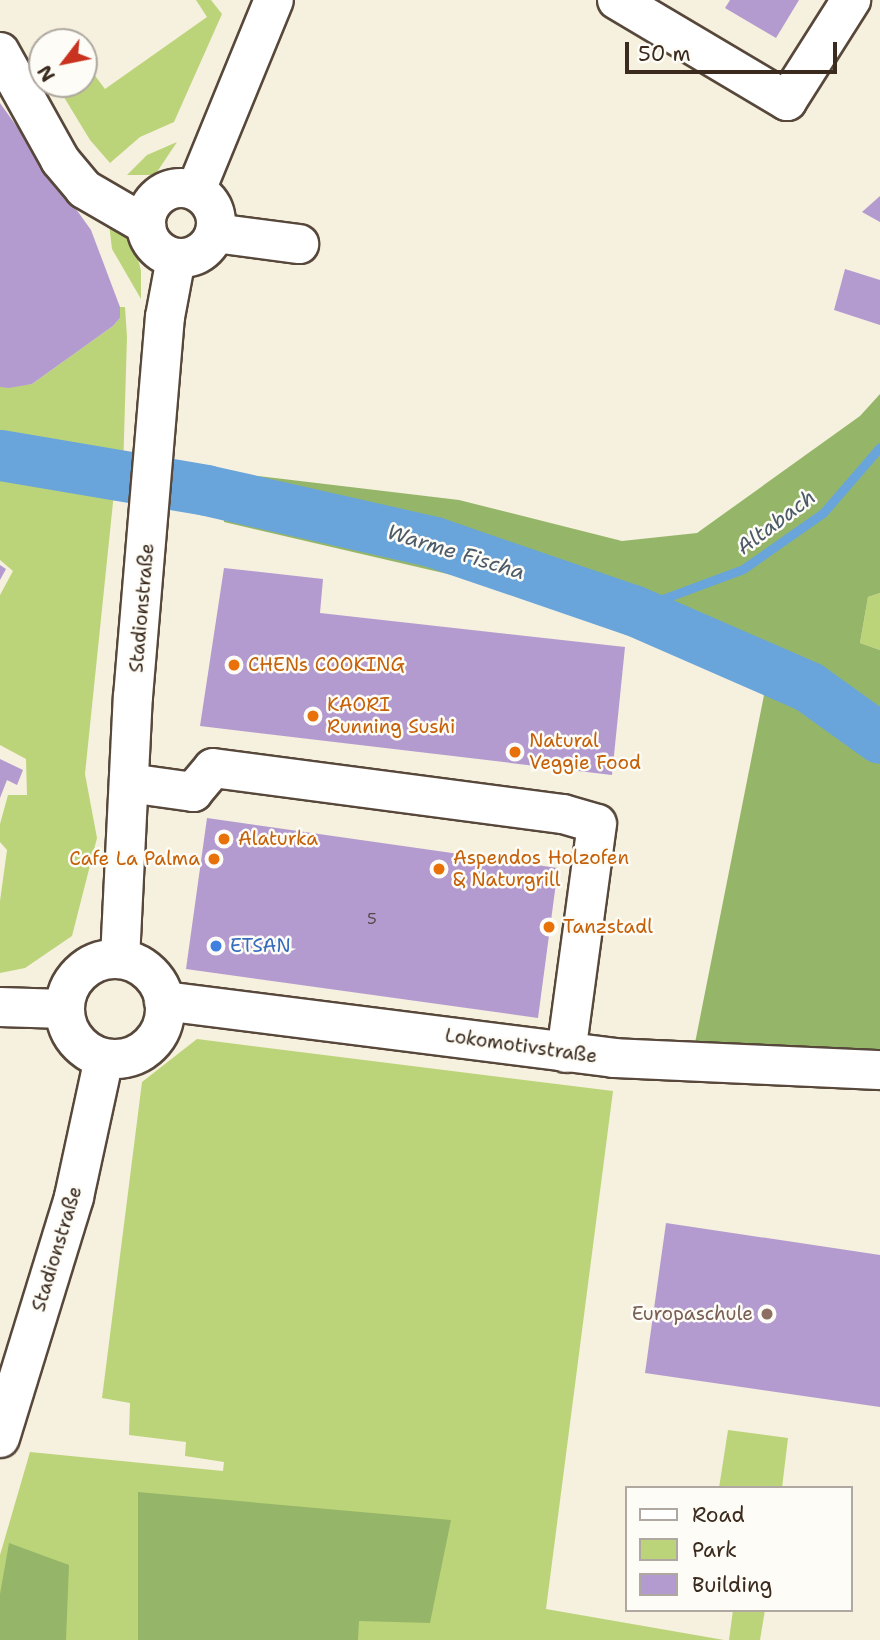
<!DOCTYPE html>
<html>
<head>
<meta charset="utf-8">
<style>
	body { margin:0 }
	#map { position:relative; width:880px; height:1640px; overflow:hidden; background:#f6f0de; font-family:"Shantell Sans",sans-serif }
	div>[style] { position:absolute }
	.green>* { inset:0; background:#bcd479 }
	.forest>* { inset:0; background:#95b669 }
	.stream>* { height:9px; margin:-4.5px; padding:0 4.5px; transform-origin:4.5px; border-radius:4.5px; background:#69a5da }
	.river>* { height:51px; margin:-25.5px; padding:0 25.5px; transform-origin:25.5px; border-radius:25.5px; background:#69a5da }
	.building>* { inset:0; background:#b49bcf }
	.roads { filter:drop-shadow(2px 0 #57483b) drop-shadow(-2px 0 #57483b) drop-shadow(0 2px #57483b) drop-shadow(0 -2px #57483b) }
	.minor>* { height:38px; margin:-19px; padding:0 19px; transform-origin:19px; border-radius:19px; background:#fff }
	.minor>.ring { margin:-19px; padding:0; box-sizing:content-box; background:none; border:38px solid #fff; border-radius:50% }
	.dots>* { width:19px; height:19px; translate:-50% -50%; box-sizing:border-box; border:4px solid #fdfcf7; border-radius:50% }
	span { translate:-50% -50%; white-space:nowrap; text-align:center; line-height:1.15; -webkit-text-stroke:5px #fdfcf7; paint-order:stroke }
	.number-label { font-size:16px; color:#59464a }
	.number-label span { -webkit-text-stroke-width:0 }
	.street-label { font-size:19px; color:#3b2a1e }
	.food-label { font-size:19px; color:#c56008 }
	.left { translate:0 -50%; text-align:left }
	.right { translate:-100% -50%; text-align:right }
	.shop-label { font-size:19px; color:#366cbe }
	.education-label { font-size:19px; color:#785e54 }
	.water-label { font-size:21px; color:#4d5b69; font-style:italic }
	.legend { position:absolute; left:625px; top:1486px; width:228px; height:126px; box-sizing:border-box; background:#fdfcf7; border:2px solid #afa8a0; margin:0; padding:9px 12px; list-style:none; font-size:21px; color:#3b2a1e }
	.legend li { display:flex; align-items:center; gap:14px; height:35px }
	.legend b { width:35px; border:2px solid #afa8a0 }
	.north { position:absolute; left:28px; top:28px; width:70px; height:70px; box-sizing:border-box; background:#fdfcf7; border:2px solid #afa8a0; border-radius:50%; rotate:238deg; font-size:19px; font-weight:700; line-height:28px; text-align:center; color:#3b2a1e }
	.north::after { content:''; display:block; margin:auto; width:24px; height:32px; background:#c8321e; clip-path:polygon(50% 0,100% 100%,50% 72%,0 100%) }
	.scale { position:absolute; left:625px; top:42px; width:212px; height:32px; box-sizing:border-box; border:4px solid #3b2a1e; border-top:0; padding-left:9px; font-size:21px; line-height:24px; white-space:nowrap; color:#3b2a1e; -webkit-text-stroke:5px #fdfcf7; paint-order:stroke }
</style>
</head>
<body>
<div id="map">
	<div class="green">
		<div style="clip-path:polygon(196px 0,211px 0,222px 14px,174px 122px,140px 137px,110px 163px,90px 140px,56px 84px,69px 90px,84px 84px,93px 73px,105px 89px,207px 17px)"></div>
		<div style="clip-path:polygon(177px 142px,155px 175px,127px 175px,147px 155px)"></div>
		<div style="clip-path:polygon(108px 216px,126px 228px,134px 242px,141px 271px,141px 299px,112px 249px)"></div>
		<div style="clip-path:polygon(120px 307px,125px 307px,127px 337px,123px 470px,0 448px,0 387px,32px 384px,113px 326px,120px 318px)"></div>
		<div style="clip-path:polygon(0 463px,115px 483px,85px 774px,97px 838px,72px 936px,25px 968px,0 973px,0 901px,7px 850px,0 842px,0 824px,8px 795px,27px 795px,26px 759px,0 745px,0 595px,13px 571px,0 560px)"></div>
		<div style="clip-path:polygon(880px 593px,880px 650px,860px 643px,868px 597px)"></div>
		<div style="clip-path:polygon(197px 1039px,613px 1091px,546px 1609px,724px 1640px,0 1640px,0 1555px,30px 1452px,223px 1471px,224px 1462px,185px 1456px,186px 1442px,129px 1435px,130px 1403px,102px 1398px,142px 1082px)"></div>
		<div style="clip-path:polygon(728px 1430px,788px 1438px,782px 1488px,719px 1488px)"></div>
		<div style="clip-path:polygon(733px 1610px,765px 1610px,760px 1640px,729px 1640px)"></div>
	</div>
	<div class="forest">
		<div style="clip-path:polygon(880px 394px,880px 593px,868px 597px,860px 643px,880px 650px,880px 1050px,695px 1043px,766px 685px,559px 600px,224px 522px,224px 472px,459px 500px,622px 541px,697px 533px,860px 416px)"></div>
		<div style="clip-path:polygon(138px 1492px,451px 1520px,430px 1623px,359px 1621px,358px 1640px,138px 1640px)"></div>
		<div style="clip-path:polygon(9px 1543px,69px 1565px,66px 1640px,0 1640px,0 1594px)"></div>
	</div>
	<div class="stream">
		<div style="left:633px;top:610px;width:117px;rotate:-20.4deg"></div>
		<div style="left:743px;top:569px;width:98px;rotate:-35deg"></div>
		<div style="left:823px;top:513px;width:87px;rotate:-49.2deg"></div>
	</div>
	<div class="river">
		<div style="left:0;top:455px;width:209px;rotate:9.6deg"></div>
		<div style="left:206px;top:490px;width:234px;rotate:12.8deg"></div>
		<div style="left:434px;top:542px;width:210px;rotate:18.9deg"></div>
		<div style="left:633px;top:610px;width:192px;rotate:23.6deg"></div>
		<div style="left:809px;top:687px;width:87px;rotate:35.7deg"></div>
	</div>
	<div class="building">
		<div style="clip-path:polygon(730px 0,799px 0,776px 38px,725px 8px)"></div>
		<div style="clip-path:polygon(0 103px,91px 230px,120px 307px,120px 318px,113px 326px,32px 384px,9px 388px,0 387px)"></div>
		<div style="clip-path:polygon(880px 196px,880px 222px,862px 212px)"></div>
		<div style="clip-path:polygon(845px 269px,880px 280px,880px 325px,834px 310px)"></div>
		<div style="clip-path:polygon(0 565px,6px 569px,0 580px)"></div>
		<div style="clip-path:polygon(224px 568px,323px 579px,320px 613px,625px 647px,612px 775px,200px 726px)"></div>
		<div style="clip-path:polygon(0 759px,23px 770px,17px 785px,7px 780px,0 798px)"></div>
		<div style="clip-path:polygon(207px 818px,558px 868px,538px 1018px,186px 969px)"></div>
		<div style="clip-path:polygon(666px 1223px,880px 1255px,880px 1407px,645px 1373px)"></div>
	</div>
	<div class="roads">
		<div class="minor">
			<div style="left:617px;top:0;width:198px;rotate:30.7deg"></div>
			<div style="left:787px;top:101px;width:120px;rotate:-57.6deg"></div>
			<div style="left:0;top:52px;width:124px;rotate:60.9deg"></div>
			<div style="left:60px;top:160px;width:38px;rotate:50deg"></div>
			<div style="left:84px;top:189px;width:72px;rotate:30.1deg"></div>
			<div class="ring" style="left:146px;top:188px;width:32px;height:32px"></div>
			<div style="left:196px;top:190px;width:205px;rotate:-67.7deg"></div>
			<div style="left:215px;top:233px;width:85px;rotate:7.5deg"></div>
			<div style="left:129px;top:783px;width:65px;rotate:8deg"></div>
			<div style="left:193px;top:792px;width:31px;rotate:-50deg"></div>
			<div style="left:213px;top:768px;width:353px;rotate:7.5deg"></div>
			<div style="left:563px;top:814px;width:35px;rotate:16deg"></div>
			<div style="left:597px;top:824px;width:231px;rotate:97.7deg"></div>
			<div style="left:120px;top:959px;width:262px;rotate:-87.2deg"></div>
			<div style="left:133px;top:697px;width:381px;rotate:-85.2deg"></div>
			<div style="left:165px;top:317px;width:60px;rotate:-79.4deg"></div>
			<div class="ring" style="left:65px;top:959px;width:62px;height:62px"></div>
			<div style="left:164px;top:1001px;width:453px;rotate:7.2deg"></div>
			<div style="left:613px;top:1058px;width:267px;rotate:2.6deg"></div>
			<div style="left:0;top:1007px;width:64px;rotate:1.8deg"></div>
			<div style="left:0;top:1438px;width:252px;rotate:-72.9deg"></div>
			<div style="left:74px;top:1197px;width:142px;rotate:-77.8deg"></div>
		</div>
	</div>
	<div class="dots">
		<div style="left:234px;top:665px;background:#e8710a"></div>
		<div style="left:313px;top:716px;background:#e8710a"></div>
		<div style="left:515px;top:752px;background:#e8710a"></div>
		<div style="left:224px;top:839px;background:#e8710a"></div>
		<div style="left:214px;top:859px;background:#e8710a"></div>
		<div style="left:439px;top:869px;background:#e8710a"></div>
		<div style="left:549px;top:927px;background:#e8710a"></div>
		<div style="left:216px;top:946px;background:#3f7fe0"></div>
		<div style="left:767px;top:1314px;background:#8d6e63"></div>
	</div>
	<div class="number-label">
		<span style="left:372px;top:919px">5</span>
	</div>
	<div class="street-label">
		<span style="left:142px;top:608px;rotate:-85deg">Stadionstraße</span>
		<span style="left:521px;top:1046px;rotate:8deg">Lokomotivstraße</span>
		<span style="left:57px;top:1249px;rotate:-73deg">Stadionstraße</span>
	</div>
	<div class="food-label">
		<span class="left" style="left:248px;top:665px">CHENs COOKING</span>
		<span class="left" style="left:327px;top:716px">KAORI<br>Running Sushi</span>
		<span class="left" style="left:529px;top:752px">Natural<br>Veggie Food</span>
		<span class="left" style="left:238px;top:839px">Alaturka</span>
		<span class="left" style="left:453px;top:869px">Aspendos Holzofen<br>&amp; Naturgrill</span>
		<span class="right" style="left:200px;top:859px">Cafe La Palma</span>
		<span class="left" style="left:563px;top:927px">Tanzstadl</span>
	</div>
	<div class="shop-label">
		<span class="left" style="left:230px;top:946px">ETSAN</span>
	</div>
	<div class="education-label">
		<span class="right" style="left:753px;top:1314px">Europaschule</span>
	</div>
	<div class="water-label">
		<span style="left:776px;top:522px;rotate:-37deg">Altabach</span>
		<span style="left:456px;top:552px;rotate:17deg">Warme Fischa</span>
	</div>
	<ul class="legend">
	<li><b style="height:9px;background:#fff"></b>Road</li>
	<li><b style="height:19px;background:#bcd479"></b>Park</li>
	<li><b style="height:19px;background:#b49bcf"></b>Building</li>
	</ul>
	<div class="north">N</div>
	<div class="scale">50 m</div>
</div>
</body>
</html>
